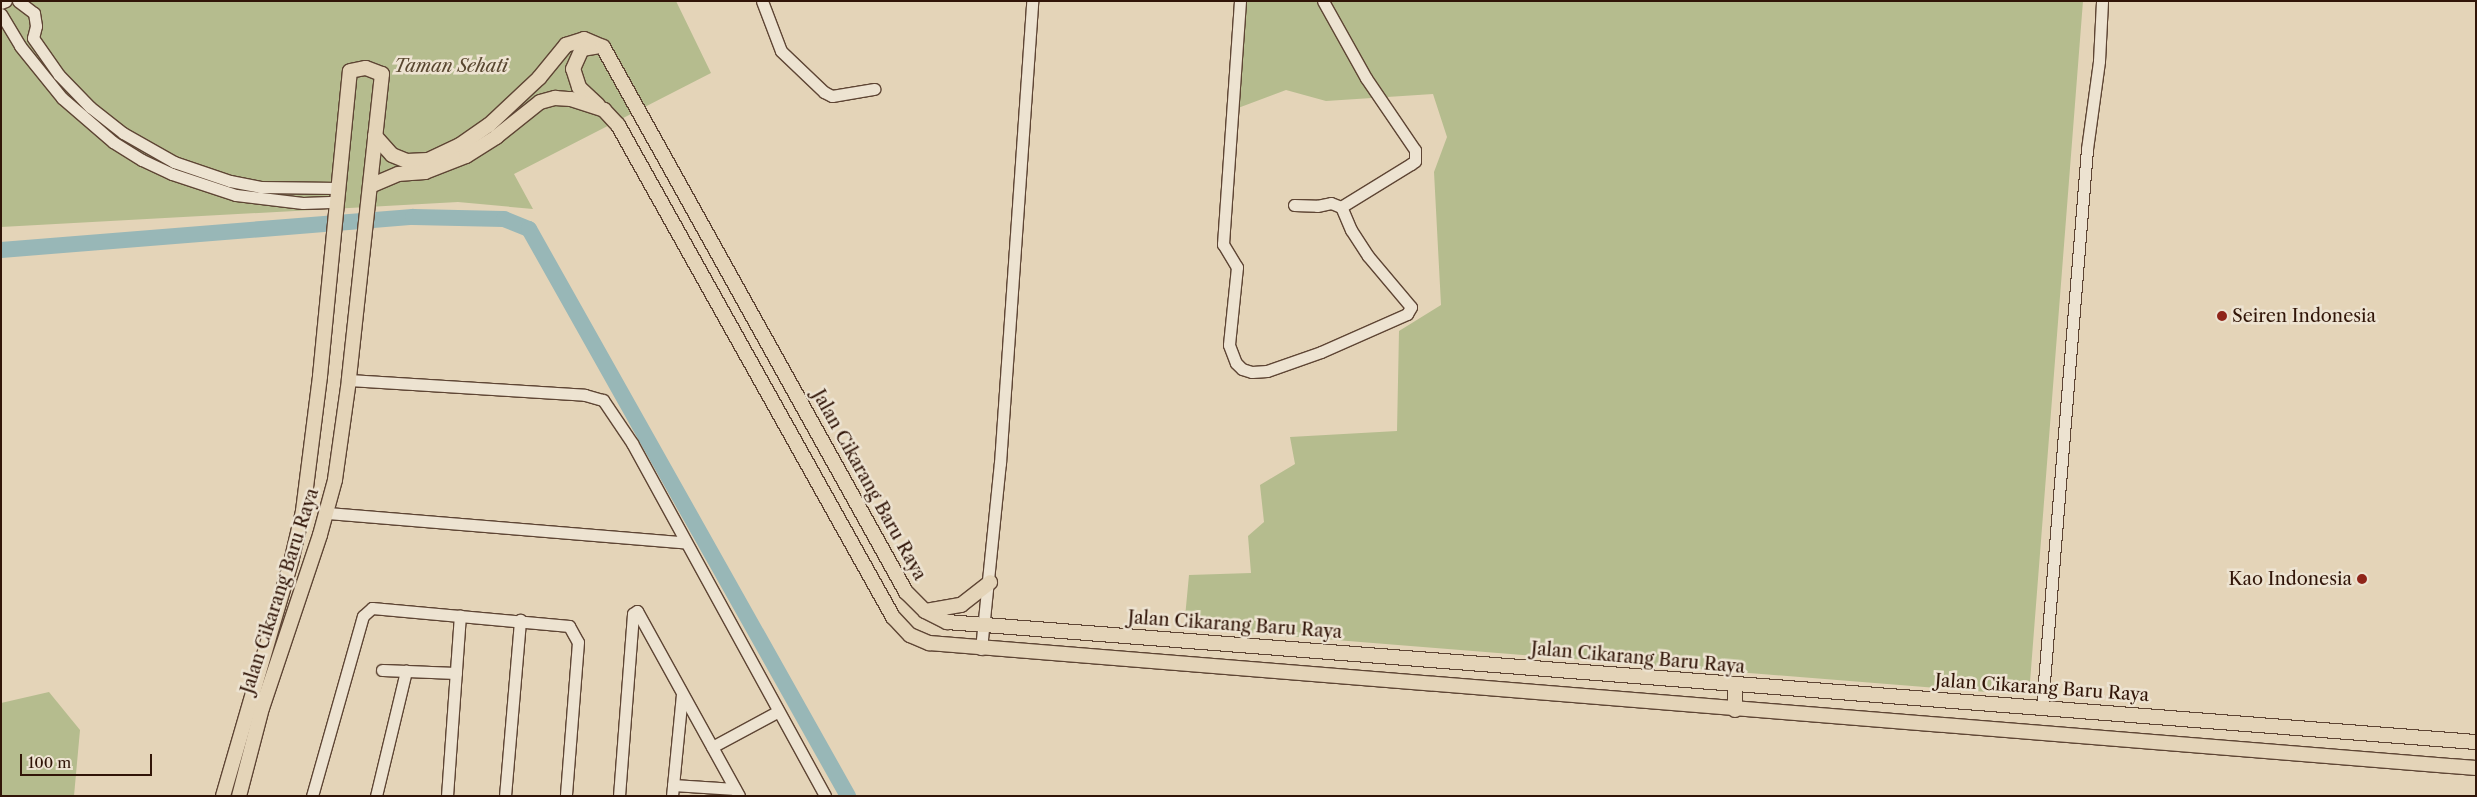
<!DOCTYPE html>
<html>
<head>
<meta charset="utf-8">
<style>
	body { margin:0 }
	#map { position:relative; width:2477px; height:797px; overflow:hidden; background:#e4d4b8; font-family:"Libre Caslon Text",serif }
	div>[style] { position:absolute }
	.green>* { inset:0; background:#b5bc8e }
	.river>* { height:16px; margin:-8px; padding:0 8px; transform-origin:8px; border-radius:8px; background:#98b7b7 }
	.roads { filter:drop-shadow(1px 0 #5e4534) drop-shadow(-1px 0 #5e4534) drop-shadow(0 1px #5e4534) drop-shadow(0 -1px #5e4534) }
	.minor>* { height:11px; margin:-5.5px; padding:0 5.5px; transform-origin:5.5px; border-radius:5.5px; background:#ede3d1 }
	.major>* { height:14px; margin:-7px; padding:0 7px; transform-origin:7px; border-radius:7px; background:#e4d4b8 }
	.dots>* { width:14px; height:14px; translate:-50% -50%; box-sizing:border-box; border:2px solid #ede3d1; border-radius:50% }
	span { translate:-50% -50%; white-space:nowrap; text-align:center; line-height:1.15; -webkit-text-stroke:5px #ede3d1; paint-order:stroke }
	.park-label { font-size:18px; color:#594730; font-style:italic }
	.poi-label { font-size:18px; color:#311508 }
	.left { translate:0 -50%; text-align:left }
	.right { translate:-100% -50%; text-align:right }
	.street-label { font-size:18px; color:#311508 }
	.frame { position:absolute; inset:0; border:2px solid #311508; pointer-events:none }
	.scale { position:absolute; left:20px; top:754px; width:132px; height:22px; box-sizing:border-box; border:2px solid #311508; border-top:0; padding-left:6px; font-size:15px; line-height:18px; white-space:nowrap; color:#311508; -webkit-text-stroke:4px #ede3d1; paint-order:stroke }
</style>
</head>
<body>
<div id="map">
	<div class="green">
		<div style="clip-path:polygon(1px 1px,676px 1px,711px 73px,514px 174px,533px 209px,458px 202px,1px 227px)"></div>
		<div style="clip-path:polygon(1240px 1px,2083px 1px,2030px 682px,2012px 694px,1184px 628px,1189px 575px,1251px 573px,1248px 536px,1264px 522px,1260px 485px,1295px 464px,1290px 437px,1397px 431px,1399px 331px,1441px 305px,1434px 172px,1447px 137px,1433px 94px,1326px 101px,1286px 90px,1230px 111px)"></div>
		<div style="clip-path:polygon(49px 692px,80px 730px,74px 796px,1px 796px,1px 703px)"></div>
	</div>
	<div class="river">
		<div style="left:1px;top:250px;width:413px;rotate:-4.6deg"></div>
		<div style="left:413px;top:217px;width:91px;rotate:1.3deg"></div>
		<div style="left:504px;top:219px;width:27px;rotate:22deg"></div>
		<div style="left:529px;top:229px;width:651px;rotate:60.64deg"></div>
	</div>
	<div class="roads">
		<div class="minor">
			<div style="left:18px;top:1px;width:20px;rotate:37deg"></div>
			<div style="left:34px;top:13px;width:13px;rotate:81deg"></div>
			<div style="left:36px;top:26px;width:12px;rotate:104deg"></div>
			<div style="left:762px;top:1px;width:53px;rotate:69.2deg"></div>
			<div style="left:781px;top:51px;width:59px;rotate:43.6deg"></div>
			<div style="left:824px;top:92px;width:9px;rotate:27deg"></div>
			<div style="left:832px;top:96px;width:43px;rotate:-9.5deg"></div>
			<div style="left:1240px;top:1px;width:244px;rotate:94deg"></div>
			<div style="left:1223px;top:244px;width:27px;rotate:59deg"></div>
			<div style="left:1237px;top:267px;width:78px;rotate:95.9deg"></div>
			<div style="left:1229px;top:345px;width:19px;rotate:69deg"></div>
			<div style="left:1236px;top:363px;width:8px;rotate:45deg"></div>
			<div style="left:1242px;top:369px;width:10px;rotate:17deg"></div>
			<div style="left:1252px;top:372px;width:15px;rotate:-4deg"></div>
			<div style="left:1267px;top:371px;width:57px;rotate:-19.4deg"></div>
			<div style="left:1321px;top:352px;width:94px;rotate:-23.8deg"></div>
			<div style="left:1407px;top:314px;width:8px;rotate:-60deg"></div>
			<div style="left:1411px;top:307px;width:67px;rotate:-130.1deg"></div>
			<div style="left:1368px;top:256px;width:31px;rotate:-123deg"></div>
			<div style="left:1351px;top:230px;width:25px;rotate:-113deg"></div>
			<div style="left:1341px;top:207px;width:82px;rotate:-31.6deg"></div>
			<div style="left:1411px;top:164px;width:5px;rotate:-37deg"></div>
			<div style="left:1415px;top:161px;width:11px;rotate:-90deg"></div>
			<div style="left:1415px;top:150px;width:87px;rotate:-124.2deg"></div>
			<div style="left:1366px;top:78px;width:88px;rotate:-119.2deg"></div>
			<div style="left:1px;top:3px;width:5px;rotate:-22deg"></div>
			<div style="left:1px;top:14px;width:37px;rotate:59deg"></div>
			<div style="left:20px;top:46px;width:67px;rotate:51.1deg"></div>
			<div style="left:62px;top:98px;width:67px;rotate:40.8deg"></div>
			<div style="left:113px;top:142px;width:34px;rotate:32deg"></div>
			<div style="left:142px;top:160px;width:33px;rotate:25deg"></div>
			<div style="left:172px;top:174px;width:67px;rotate:18.2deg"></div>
			<div style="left:236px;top:195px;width:67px;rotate:6.8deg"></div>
			<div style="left:303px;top:203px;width:34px;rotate:-2deg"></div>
			<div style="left:33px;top:38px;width:45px;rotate:54.9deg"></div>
			<div style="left:59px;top:75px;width:45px;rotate:45.9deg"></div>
			<div style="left:90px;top:107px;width:42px;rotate:38.2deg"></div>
			<div style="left:123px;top:133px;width:59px;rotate:29.6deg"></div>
			<div style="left:174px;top:162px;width:59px;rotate:18.7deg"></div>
			<div style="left:230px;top:181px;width:31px;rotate:11deg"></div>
			<div style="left:260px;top:187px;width:78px;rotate:0.7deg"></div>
			<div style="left:1294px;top:205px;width:23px;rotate:2deg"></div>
			<div style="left:1317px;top:206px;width:14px;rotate:-12deg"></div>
			<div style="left:1331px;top:203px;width:11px;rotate:22deg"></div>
			<div style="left:349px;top:380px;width:236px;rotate:3.6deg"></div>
			<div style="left:585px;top:395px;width:19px;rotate:16deg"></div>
			<div style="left:603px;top:400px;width:52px;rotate:56deg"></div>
			<div style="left:632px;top:443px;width:402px;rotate:61.3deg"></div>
			<div style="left:327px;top:513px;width:357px;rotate:4.7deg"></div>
			<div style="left:981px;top:649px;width:187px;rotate:-84.2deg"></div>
			<div style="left:1000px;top:463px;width:463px;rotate:-86deg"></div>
			<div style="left:382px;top:670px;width:74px;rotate:2.3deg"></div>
			<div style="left:2042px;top:707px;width:560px;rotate:-85.39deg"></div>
			<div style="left:2087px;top:149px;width:89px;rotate:-82.2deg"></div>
			<div style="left:2099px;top:61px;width:60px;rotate:-87.1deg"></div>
			<div style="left:712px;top:747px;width:74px;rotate:-28.3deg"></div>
			<div style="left:673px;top:785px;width:62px;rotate:3.7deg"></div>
			<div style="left:312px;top:796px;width:187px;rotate:-74.2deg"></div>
			<div style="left:363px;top:616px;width:12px;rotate:-42deg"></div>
			<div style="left:372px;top:608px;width:198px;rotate:5.2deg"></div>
			<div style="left:569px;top:626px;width:18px;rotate:61deg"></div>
			<div style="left:578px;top:642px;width:154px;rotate:94.5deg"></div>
			<div style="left:376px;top:796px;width:129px;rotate:-76.5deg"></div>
			<div style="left:447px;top:796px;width:181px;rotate:-85.9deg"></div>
			<div style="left:505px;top:796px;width:177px;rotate:-85.1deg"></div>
			<div style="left:619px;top:796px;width:183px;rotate:-85.6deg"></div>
			<div style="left:633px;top:614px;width:5px;rotate:-37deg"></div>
			<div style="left:637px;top:611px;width:211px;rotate:61.1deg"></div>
			<div style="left:672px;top:796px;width:102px;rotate:-84.4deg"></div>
		</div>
		<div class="major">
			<div style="left:598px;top:105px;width:26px;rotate:-137deg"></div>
			<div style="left:579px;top:87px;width:19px;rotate:-108deg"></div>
			<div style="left:573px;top:69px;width:22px;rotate:-66deg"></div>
			<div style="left:582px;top:49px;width:18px;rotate:-9deg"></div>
			<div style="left:375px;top:136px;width:25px;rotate:48deg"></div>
			<div style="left:392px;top:155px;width:16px;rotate:22deg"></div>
			<div style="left:407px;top:161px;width:21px;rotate:-3deg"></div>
			<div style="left:428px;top:160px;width:35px;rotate:-25deg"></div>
			<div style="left:460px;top:145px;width:35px;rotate:-35deg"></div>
			<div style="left:489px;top:125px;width:69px;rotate:-43.2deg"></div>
			<div style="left:539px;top:78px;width:43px;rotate:-50.7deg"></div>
			<div style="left:566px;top:45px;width:19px;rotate:-18deg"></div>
			<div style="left:584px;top:39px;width:21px;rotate:23deg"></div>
			<div style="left:603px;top:47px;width:624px;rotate:60.93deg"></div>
			<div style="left:906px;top:592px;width:27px;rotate:45deg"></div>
			<div style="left:925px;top:611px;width:25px;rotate:27deg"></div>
			<div style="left:947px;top:622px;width:1534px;rotate:4.49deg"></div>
			<div style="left:370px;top:186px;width:30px;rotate:-23deg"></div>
			<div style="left:398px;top:174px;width:27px;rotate:-4deg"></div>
			<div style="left:425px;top:172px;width:44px;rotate:-21.3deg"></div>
			<div style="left:466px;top:156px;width:36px;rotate:-32deg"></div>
			<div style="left:496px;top:137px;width:56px;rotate:-38.5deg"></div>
			<div style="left:540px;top:102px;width:16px;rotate:-15deg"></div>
			<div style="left:555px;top:98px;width:16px;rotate:4deg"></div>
			<div style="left:571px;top:99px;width:35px;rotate:18deg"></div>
			<div style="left:604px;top:110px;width:21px;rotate:47deg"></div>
			<div style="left:618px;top:125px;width:564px;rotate:60.8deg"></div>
			<div style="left:893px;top:617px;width:25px;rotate:47deg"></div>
			<div style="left:910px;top:635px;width:21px;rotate:23deg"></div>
			<div style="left:929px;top:643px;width:1552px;rotate:4.62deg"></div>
			<div style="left:926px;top:611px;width:36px;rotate:-10deg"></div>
			<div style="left:961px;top:605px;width:37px;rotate:-38deg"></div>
			<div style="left:1735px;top:710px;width:26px;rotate:-90deg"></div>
			<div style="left:223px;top:796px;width:248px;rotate:-73.8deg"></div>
			<div style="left:292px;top:558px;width:48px;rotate:-76.8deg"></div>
			<div style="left:303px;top:511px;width:136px;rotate:-82.8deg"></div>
			<div style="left:320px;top:376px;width:306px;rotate:-84.4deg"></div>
			<div style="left:350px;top:71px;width:16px;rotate:-11deg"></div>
			<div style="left:366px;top:68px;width:17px;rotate:21deg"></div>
			<div style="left:382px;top:74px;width:308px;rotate:96.2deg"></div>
			<div style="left:349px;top:380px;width:101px;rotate:98deg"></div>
			<div style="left:335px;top:480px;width:57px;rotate:105.3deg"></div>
			<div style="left:320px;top:535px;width:182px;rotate:108.5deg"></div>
			<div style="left:262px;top:708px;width:91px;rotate:104.6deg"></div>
		</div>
	</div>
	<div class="dots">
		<div style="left:2222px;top:316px;background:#8f2418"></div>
		<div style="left:2362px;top:579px;background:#8f2418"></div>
	</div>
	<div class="park-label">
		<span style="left:451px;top:66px">Taman Sehati</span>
	</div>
	<div class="poi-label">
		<span class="left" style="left:2232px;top:316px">Seiren Indonesia</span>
		<span class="right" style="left:2352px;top:579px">Kao Indonesia</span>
	</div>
	<div class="street-label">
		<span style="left:869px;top:485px;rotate:61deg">Jalan Cikarang Baru Raya</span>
		<span style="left:280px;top:591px;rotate:-72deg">Jalan Cikarang Baru Raya</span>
		<span style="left:1235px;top:625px;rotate:4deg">Jalan Cikarang Baru Raya</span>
		<span style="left:1638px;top:658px;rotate:5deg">Jalan Cikarang Baru Raya</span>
		<span style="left:2042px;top:688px;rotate:4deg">Jalan Cikarang Baru Raya</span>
	</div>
	<div class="frame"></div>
	<div class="scale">100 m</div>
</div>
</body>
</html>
